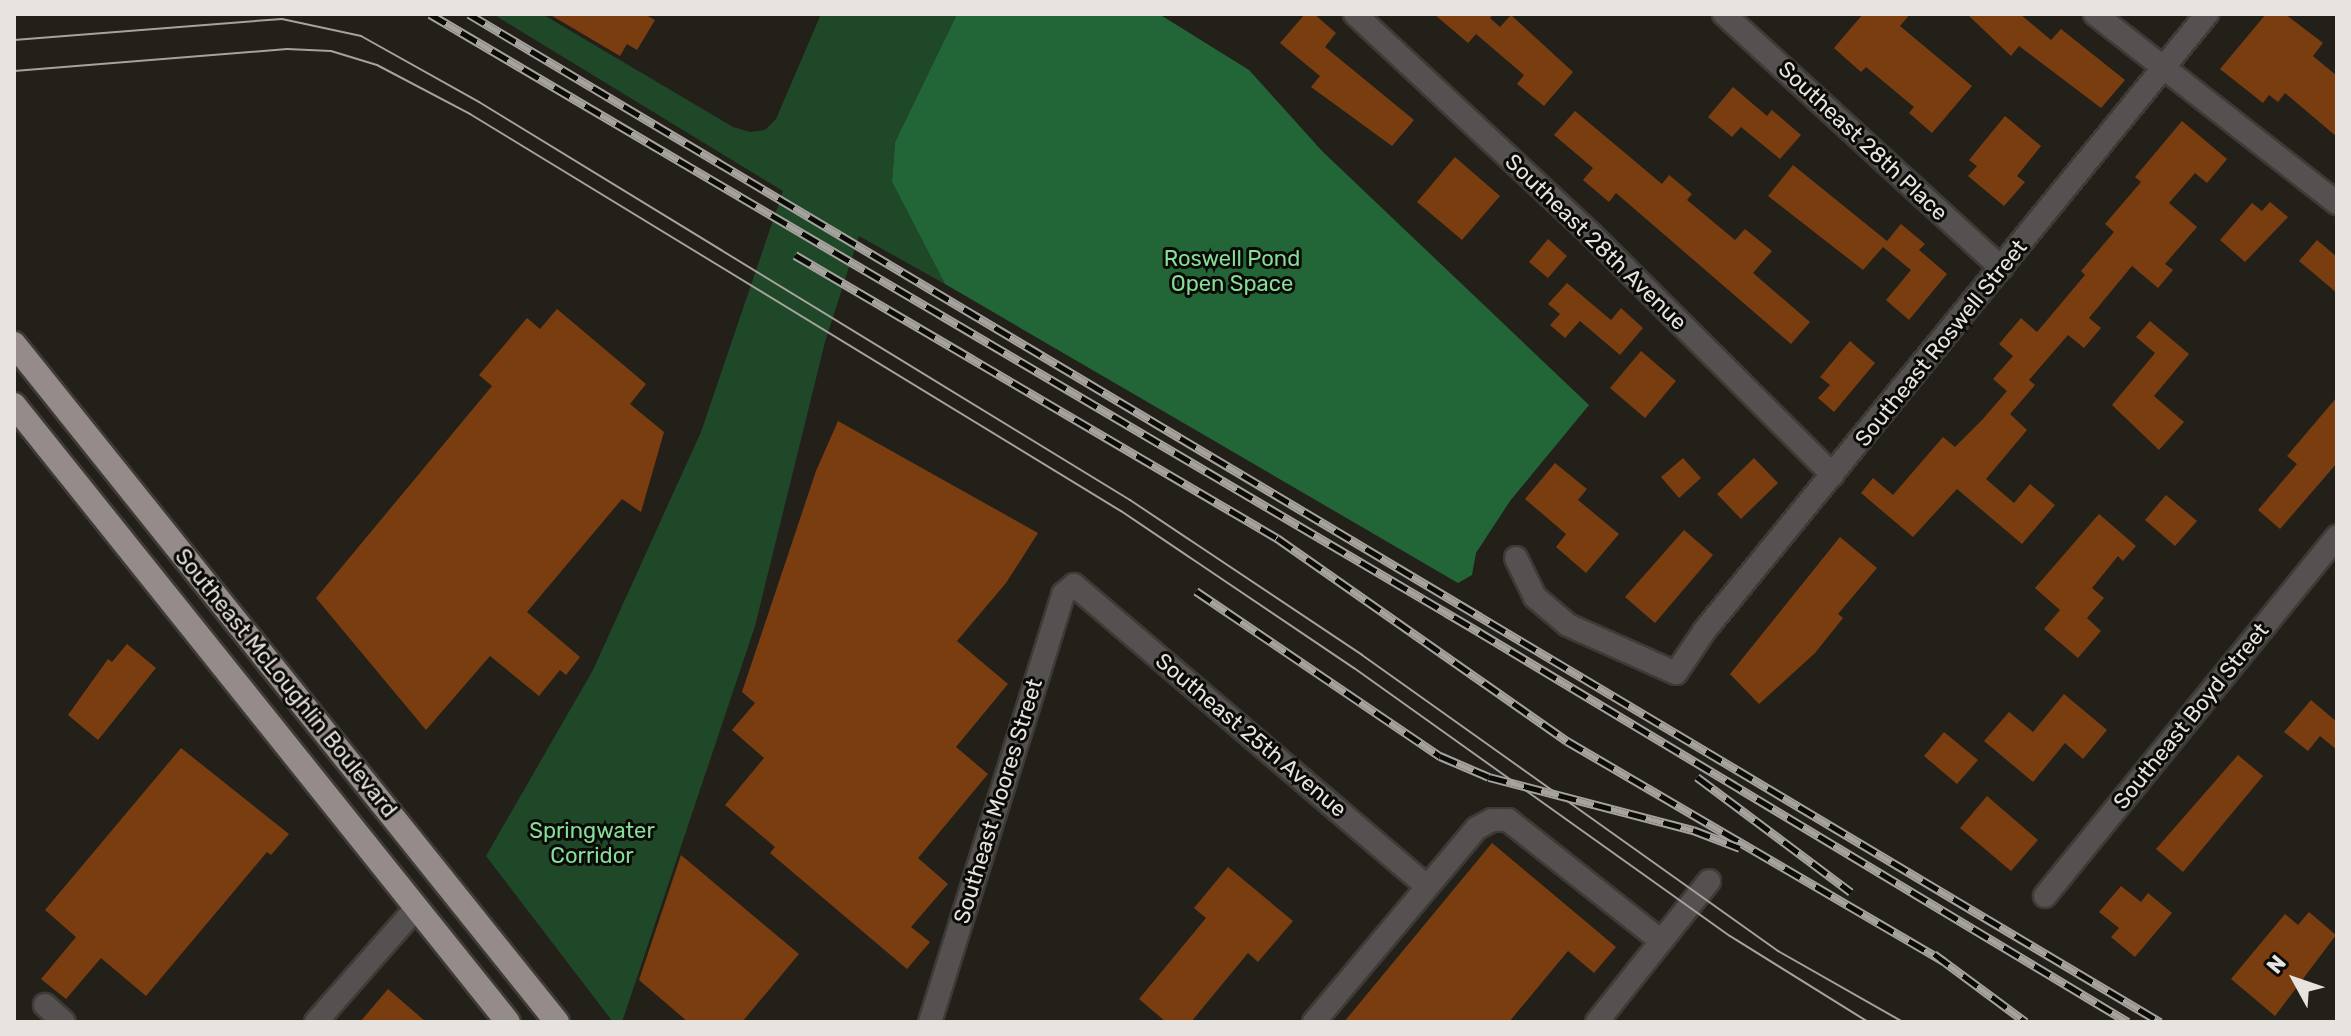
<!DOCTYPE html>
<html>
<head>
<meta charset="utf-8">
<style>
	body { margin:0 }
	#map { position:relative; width:2351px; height:1036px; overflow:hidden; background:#23201a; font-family:Rubik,sans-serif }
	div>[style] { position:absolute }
	.green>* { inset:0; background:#1f4829 }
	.forest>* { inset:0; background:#226536 }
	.building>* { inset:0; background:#7a3d10 }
	.roads { filter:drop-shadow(2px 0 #3e3b36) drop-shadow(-2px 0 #3e3b36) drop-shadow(0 2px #3e3b36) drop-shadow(0 -2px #3e3b36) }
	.minor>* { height:22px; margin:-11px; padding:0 11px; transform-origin:11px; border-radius:11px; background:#555151 }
	.trunk>* { height:24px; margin:-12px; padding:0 12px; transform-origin:12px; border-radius:12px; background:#948b8a }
	.tram>* { height:2px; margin:-1px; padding:0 1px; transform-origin:1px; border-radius:1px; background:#a6a39e }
	.rail>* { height:9px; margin-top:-4.5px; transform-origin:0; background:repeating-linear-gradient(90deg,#0b0a07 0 18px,#a6a39e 0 36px); box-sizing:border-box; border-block:2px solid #a6a39e }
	span { translate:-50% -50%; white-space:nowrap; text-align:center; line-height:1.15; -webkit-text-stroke:6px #0b0a07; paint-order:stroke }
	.street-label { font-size:22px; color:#e7e4e0 }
	.park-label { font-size:22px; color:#84de98 }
	.frame { position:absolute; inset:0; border:16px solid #e7e4e0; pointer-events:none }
	.north { position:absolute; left:2255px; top:940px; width:80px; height:80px; -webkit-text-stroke:6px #0b0a07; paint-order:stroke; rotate:310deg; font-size:22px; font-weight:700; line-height:32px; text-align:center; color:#e7e4e0 }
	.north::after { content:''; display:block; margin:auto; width:28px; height:36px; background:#e7e4e0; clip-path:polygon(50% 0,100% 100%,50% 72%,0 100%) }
</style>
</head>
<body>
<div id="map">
	<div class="green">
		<div style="clip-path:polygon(493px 14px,542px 14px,733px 127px,750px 132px,765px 130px,776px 119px,821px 14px,957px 14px,895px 142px,892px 182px,945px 284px,859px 236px,825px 342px,755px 626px,622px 1022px,613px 1022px,486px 856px,593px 670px,701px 432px,783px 191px)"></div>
	</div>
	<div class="forest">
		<div style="clip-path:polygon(957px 14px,1159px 14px,1249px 70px,1322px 151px,1589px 405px,1510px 501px,1476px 553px,1472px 575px,1458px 583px,945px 284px,892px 182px,895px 142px)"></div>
	</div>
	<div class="building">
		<div style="clip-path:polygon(549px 14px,644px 14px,655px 20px,637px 50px,627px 44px,620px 56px)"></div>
		<div style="clip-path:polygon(1305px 14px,1314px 14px,1336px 33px,1325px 47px,1414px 120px,1392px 146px,1311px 87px,1320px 76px,1280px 43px)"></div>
		<div style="clip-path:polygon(1434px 14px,1493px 14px,1490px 18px,1500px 27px,1511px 15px,1573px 72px,1544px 106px,1517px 84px,1524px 75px,1476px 34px,1468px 43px)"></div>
		<div style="clip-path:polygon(1863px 14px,1910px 14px,1900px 26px,1972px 86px,1932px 133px,1909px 113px,1914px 107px,1866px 67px,1861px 72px,1834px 48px)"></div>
		<div style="clip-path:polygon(1967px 14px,2020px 14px,2051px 40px,2061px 29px,2125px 80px,2101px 108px,2019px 46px,2011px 56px)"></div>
		<div style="clip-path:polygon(2266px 14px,2285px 14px,2323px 43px,2313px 56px,2337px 76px,2337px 137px,2285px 93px,2278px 102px,2269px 95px,2263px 103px,2220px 69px)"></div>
		<div style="clip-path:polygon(1733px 87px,1767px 116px,1772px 110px,1801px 135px,1780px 159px,1741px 127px,1732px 137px,1708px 117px)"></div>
		<div style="clip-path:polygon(1575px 111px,1662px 184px,1669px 175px,1692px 194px,1687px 200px,1735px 240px,1745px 229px,1772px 251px,1753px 273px,1810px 322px,1791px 344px,1616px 193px,1609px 202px,1583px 180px,1593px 168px,1554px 135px)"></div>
		<div style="clip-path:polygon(2005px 116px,2041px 146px,2017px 176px,2025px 182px,2004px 206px,1968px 176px,1977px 166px,1969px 160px)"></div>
		<div style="clip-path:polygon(2182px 121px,2227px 159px,2207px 183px,2195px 173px,2169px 203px,2197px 227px,2165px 264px,2173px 270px,2158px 288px,2132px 266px,2089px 318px,2101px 328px,2084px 348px,2068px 335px,2029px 380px,2035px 385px,2010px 414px,2027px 430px,1986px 479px,2014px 503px,2030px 484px,2055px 505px,2022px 544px,1957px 489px,1913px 537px,1861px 493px,1873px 478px,1893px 495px,1943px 437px,1955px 447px,1982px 420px,2007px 391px,1993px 379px,2013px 356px,1999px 344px,2021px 318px,2037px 332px,2085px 275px,2081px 271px,2114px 232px,2105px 224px,2141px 182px,2135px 177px)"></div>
		<div style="clip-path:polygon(1455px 157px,1500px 196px,1462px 240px,1417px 202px)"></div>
		<div style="clip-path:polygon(1793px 165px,1887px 241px,1901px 224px,1925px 244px,1919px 250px,1947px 274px,1909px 320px,1886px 300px,1911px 270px,1883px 247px,1863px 270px,1768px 196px)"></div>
		<div style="clip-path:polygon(2270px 202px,2288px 217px,2245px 262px,2220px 240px,2252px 203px,2262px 211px)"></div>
		<div style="clip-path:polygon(1548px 239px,1567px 256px,1548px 278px,1529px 262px)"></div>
		<div style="clip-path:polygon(2317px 240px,2337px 257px,2337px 293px,2299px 261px)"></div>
		<div style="clip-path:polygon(1567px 283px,1611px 320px,1621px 308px,1643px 328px,1620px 355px,1580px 321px,1565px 338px,1550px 325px,1560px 314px,1548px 304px)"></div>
		<div style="clip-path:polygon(557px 309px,646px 384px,630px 404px,664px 432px,641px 512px,622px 499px,527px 612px,580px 657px,566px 675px,560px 670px,539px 696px,490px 656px,426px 730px,316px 598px,492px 386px,479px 375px,527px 318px,540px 329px)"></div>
		<div style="clip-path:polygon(2150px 321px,2189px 354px,2154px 396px,2184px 422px,2159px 450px,2112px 405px,2155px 353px,2136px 337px)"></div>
		<div style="clip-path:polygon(1850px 341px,1875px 363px,1834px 412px,1818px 398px,1830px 385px,1820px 377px)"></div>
		<div style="clip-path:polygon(1641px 351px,1676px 381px,1645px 418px,1610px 388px)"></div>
		<div style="clip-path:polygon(2337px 397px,2337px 463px,2280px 529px,2258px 510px,2297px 464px,2287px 456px)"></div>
		<div style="clip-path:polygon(838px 421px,1038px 533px,1006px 583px,957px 641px,1008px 684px,956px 747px,988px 774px,918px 858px,948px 884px,911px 927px,930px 942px,907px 969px,770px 853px,775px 847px,725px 805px,764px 758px,732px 730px,755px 703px,742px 692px,816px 471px)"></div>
		<div style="clip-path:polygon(1683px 458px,1701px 478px,1679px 498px,1661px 477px)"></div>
		<div style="clip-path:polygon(1754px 458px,1778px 483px,1741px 519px,1717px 494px)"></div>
		<div style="clip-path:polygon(1555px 463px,1587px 489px,1578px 500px,1619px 534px,1586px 573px,1556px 547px,1566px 534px,1525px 499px)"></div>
		<div style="clip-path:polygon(2166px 495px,2197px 521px,2175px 546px,2145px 520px)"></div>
		<div style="clip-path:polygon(2099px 514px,2136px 546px,2123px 561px,2118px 556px,2092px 588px,2104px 598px,2087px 618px,2101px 631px,2078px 658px,2044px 629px,2060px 610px,2035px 588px)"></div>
		<div style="clip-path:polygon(1684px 530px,1713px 555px,1655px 623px,1625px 597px)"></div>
		<div style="clip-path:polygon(1840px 537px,1877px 568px,1838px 614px,1843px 618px,1815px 653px,1759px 704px,1730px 674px)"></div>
		<div style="clip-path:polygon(127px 644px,156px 668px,98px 740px,68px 715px,108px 659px,112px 662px)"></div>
		<div style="clip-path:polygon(2064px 694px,2107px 730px,2083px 759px,2065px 743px,2033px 782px,1984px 741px,2009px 712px,2033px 732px)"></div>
		<div style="clip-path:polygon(2311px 700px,2337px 722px,2337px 750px,2320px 736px,2308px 751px,2284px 732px)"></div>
		<div style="clip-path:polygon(1944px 732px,1978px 760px,1957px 784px,1924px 756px)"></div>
		<div style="clip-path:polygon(181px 748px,289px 834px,271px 855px,267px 852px,146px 996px,101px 958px,66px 999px,41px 979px,76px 937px,45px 910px)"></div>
		<div style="clip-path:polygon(2238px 755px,2263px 776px,2183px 872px,2156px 849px)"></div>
		<div style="clip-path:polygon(1987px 796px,2038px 840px,2011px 871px,1960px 828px)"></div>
		<div style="clip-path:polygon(1492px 843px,1616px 947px,1594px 973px,1568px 951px,1509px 1022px,1344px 1022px)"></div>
		<div style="clip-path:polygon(681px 855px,799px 954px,742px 1022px,688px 1022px,639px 980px)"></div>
		<div style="clip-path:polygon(1228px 867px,1293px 921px,1258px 962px,1248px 953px,1191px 1022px,1166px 1022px,1139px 999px,1206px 918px,1194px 908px)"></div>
		<div style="clip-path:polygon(2121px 886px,2141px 902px,2148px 893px,2172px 913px,2135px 957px,2111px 937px,2119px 928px,2099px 912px)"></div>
		<div style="clip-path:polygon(2309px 912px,2336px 935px,2275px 1016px,2231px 979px,2285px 914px,2298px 925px)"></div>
		<div style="clip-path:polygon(388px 989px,426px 1022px,360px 1022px)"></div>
	</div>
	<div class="roads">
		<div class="minor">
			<div style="left:1355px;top:14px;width:320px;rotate:43deg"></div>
			<div style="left:1589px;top:232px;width:344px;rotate:44.9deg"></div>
			<div style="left:1724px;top:14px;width:376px;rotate:42.5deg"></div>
			<div style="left:2095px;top:14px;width:307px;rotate:38deg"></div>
			<div style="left:1516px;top:558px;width:43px;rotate:64deg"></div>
			<div style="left:1535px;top:597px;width:43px;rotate:40.3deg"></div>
			<div style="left:1568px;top:625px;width:118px;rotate:24deg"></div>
			<div style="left:1676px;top:673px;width:52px;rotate:-56deg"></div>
			<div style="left:1705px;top:630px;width:795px;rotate:-50.82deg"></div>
			<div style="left:2045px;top:896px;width:463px;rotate:-50.9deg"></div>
			<div style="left:45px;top:1005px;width:25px;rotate:42deg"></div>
			<div style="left:316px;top:1022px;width:152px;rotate:-48.7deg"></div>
			<div style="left:930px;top:1022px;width:448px;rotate:-72.7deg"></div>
			<div style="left:1063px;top:594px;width:14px;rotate:-39deg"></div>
			<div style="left:1074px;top:585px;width:464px;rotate:40.5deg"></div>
			<div style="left:1314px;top:1022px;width:253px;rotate:-50deg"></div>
			<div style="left:1477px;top:828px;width:17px;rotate:-28deg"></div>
			<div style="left:1492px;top:820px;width:16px"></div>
			<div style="left:1508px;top:820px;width:195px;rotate:38.3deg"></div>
			<div style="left:1597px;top:1022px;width:180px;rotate:-51.5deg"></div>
		</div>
		<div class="trunk">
			<div style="left:14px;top:344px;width:869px;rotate:51.31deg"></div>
			<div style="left:14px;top:405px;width:790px;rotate:51.32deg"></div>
		</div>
	</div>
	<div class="tram">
		<div style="left:14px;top:40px;width:269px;rotate:-4.5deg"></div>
		<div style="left:282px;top:19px;width:81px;rotate:12.1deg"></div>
		<div style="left:361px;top:36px;width:135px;rotate:29.2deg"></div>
		<div style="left:479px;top:102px;width:763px;rotate:31.44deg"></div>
		<div style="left:1130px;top:500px;width:279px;rotate:33.7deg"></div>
		<div style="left:1362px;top:655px;width:511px;rotate:35.43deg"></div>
		<div style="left:1778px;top:951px;width:144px;rotate:29.6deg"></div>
		<div style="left:14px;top:71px;width:274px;rotate:-4.6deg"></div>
		<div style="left:287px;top:49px;width:44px;rotate:2.6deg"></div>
		<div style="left:331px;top:51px;width:48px;rotate:16.9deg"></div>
		<div style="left:377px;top:65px;width:105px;rotate:27.8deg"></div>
		<div style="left:470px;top:114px;width:763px;rotate:31.38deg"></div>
		<div style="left:1121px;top:511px;width:281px;rotate:34deg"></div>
		<div style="left:1354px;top:668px;width:462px;rotate:35.5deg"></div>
		<div style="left:1730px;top:936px;width:163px;rotate:31.9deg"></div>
	</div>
	<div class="rail">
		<div style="left:430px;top:14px;width:1218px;rotate:30.5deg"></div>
		<div style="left:1479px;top:632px;width:757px;rotate:31deg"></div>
		<div style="left:469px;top:14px;width:1969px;rotate:30.8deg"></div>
		<div style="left:795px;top:255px;width:559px;rotate:30.42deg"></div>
		<div style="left:1277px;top:538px;width:354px;rotate:35deg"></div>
		<div style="left:1567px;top:741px;width:436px;rotate:30.3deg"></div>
		<div style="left:1196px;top:591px;width:295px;rotate:34.1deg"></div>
		<div style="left:1440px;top:756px;width:53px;rotate:23.2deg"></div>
		<div style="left:1489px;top:777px;width:211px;rotate:14.6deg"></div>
		<div style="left:1693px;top:830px;width:50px;rotate:21deg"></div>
		<div style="left:1697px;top:777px;width:192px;rotate:36.8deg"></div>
		<div style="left:1934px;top:954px;width:114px;rotate:36.5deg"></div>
	</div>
	<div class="street-label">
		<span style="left:1863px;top:141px;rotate:43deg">Southeast 28th Place</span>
		<span style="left:1596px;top:242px;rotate:44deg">Southeast 28th Avenue</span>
		<span style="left:1941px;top:343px;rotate:-51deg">Southeast Roswell Street</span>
		<span style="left:286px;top:683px;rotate:51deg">Southeast McLoughlin Boulevard</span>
		<span style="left:2191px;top:716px;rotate:-51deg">Southeast Boyd Street</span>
		<span style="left:1251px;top:735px;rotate:40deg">Southeast 25th Avenue</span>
		<span style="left:998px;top:801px;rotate:-73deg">Southeast Moores Street</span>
	</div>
	<div class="park-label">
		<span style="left:1232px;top:271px">Roswell Pond<br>Open Space</span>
		<span style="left:592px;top:843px">Springwater<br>Corridor</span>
	</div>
	<div class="frame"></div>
	<div class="north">N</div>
</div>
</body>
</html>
